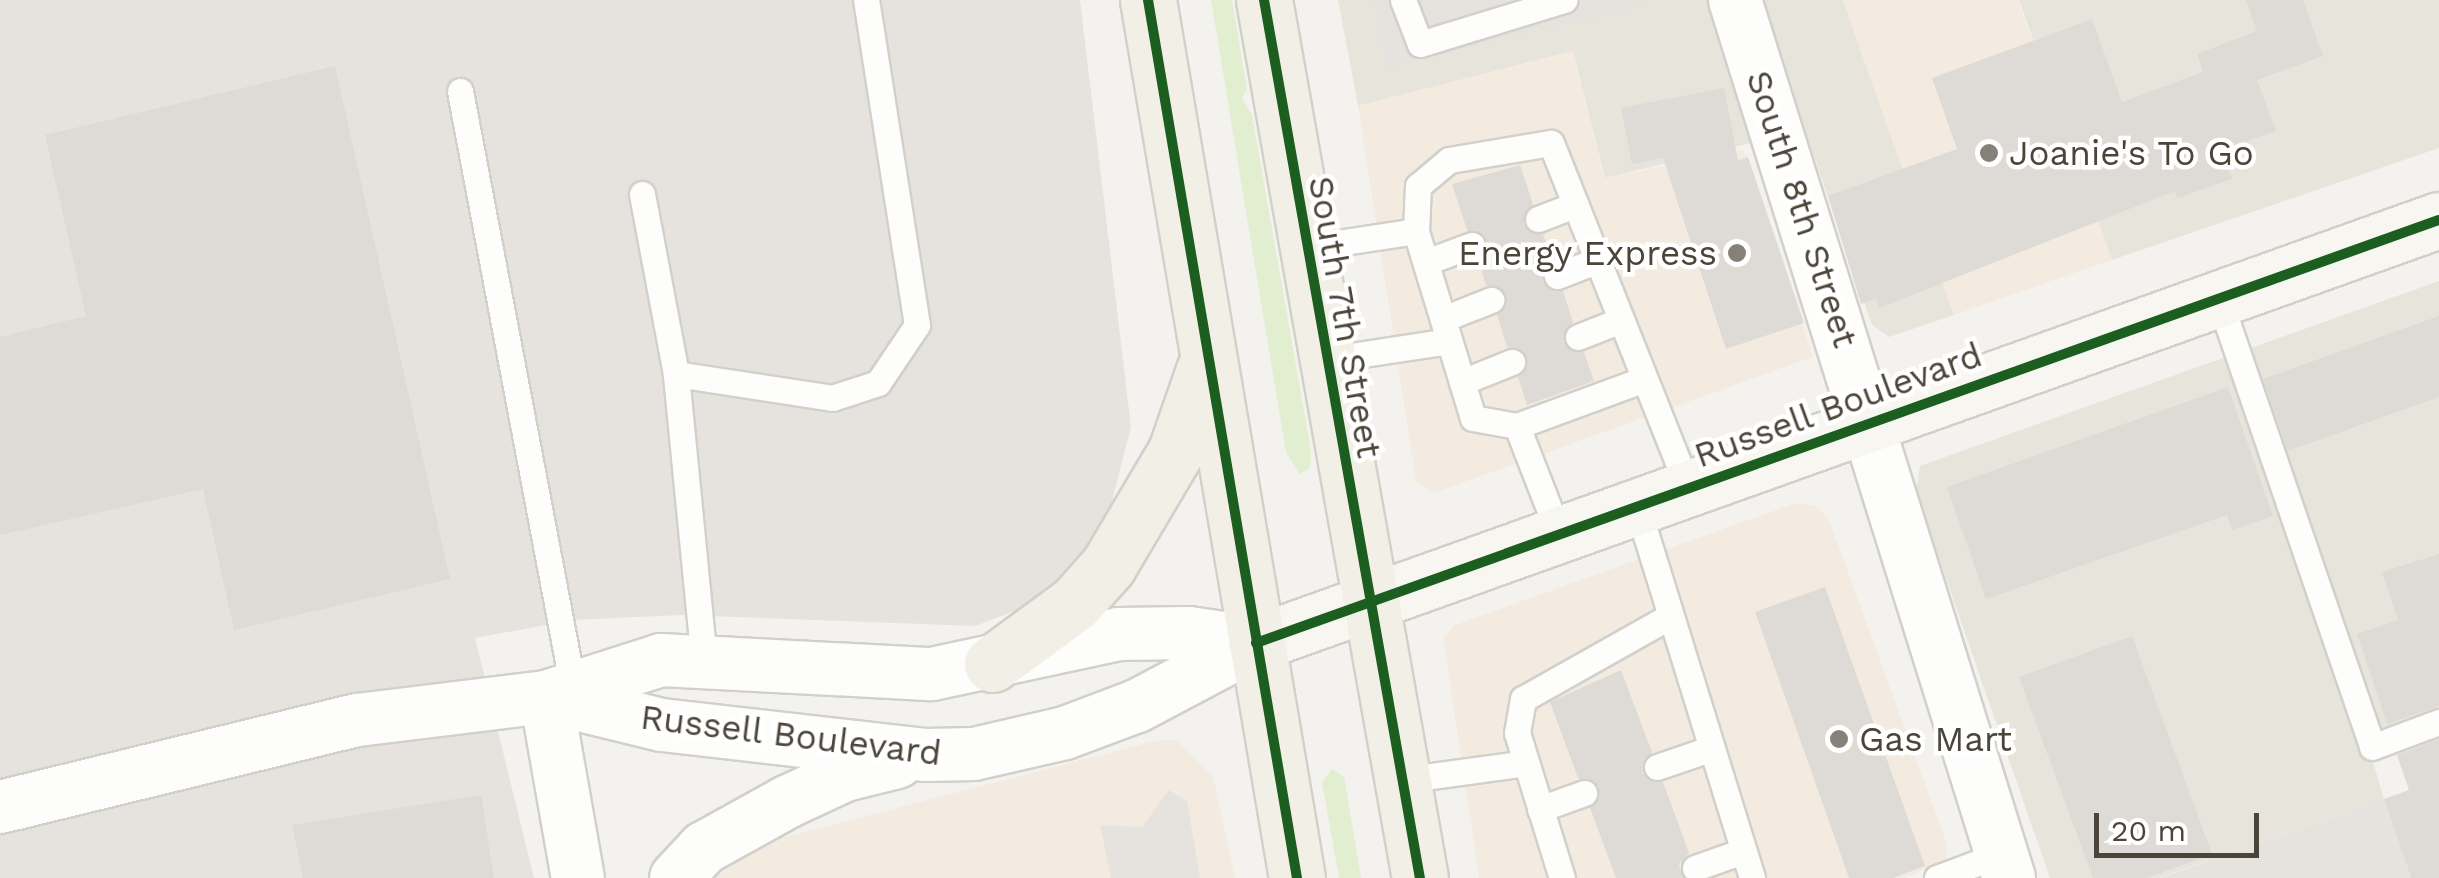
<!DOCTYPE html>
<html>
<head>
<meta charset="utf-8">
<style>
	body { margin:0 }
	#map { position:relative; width:2439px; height:878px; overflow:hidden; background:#f4f2ee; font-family:"Work Sans",sans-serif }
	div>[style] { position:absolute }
	.residential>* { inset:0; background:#e7e4dc }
	.commercial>* { inset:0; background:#f3ebdf }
	.industrial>* { inset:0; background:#e6e2de }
	.green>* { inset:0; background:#e1eecf }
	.parking>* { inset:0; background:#e6e3df }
	.building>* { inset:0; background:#dedbd6 }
	.roads { filter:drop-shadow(2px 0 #d2d0cb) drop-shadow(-2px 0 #d2d0cb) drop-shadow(0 2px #d2d0cb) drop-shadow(0 -2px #d2d0cb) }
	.lane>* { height:25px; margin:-12.5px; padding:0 12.5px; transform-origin:12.5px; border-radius:12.5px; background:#fdfdfc }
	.street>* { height:52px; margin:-26px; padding:0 26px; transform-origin:26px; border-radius:26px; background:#fdfdfc }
	.secondary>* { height:55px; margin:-27.5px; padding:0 27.5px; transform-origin:27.5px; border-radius:27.5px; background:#f7f6f1 }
	.primary>* { height:55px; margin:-27.5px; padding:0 27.5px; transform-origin:27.5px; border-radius:27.5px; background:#f2efe6 }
	.cycleway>* { height:10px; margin:-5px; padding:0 5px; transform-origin:5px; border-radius:5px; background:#1b5e20 }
	.dots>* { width:28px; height:28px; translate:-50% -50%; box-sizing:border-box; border:5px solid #fff; border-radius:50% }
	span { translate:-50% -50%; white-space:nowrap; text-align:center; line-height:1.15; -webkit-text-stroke:9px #fff; paint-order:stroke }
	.poi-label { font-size:35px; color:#4b4439 }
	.left { translate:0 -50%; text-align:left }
	.right { translate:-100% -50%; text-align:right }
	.street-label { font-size:35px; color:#4b4439 }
	.scale { position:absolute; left:2094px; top:813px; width:165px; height:45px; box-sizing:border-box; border:5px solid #4b4439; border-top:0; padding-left:12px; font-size:30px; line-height:35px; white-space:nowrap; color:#4b4439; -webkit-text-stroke:8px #fff; paint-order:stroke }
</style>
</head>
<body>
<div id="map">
	<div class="residential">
		<div style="clip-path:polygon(1338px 0,1843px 0,1954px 315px,1889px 337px,1872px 325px,1805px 130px,1605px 178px,1573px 51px,1358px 106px)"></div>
		<div style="clip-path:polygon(2019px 0,2439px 0,2439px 148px,2112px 260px)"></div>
		<div style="clip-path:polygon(2439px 281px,2439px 739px,2373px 762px,2384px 799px,2158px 878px,2050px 878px,1916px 492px,1920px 466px)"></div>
	</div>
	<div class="commercial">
		<div style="clip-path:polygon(1843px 0,2018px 0,2112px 260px,1954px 315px)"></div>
		<div style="clip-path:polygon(1573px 51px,1605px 178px,1742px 150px,1748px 157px,1813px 357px,1434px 493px,1416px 482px,1358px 106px)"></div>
		<div style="clip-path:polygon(1796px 503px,1815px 506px,1828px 517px,1948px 847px,1946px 860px,1904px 878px,1479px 878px,1443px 638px,1455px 625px)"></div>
		<div style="clip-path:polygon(1159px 740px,1176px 740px,1213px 776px,1235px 878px,703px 878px,744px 851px,785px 837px)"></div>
	</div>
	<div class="industrial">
		<div style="clip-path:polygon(0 0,1080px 0,1131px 427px,1107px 521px,1076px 566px,1027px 606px,975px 626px,681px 615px,573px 620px,475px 638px,534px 878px,0 878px)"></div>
	</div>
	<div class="green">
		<div style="clip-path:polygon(1211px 0,1232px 0,1247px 90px,1242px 98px,1252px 115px,1311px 451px,1310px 468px,1300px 474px,1286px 452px)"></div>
		<div style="clip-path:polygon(1332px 769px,1344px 777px,1361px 878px,1339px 878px,1322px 782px)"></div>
	</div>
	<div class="parking">
		<div style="clip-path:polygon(0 0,1001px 0,1067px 446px,1011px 542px,912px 568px,741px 581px,450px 579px,335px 66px,0 107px)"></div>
		<div style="clip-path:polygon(1373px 0,1641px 0,1643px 6px,1386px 68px)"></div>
		<div style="clip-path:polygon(1169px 790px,1187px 801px,1200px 878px,1111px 878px,1100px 825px,1142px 827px)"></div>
		<div style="clip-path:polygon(2384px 799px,2411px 878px,2160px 878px)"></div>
	</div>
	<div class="building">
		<div style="clip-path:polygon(2246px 0,2303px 0,2323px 56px,2257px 80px,2276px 131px,2221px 150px,2232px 179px,2177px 198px,2175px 191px,1879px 308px,1876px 299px,1861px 304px,1828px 196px,1957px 149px,1932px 78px,2092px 19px,2122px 102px,2203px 72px,2197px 54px,2257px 31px)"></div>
		<div style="clip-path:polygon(335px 66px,450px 579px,234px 630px,203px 489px,0 535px,0 337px,86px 316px,45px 135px)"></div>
		<div style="clip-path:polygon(1724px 88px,1738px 161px,1748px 157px,1804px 323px,1726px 349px,1663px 158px,1632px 164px,1621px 108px)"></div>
		<div style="clip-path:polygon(1520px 165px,1533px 204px,1523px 224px,1543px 234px,1552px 260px,1542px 281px,1563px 291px,1573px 322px,1563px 342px,1584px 352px,1594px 381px,1527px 405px,1518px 377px,1527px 357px,1507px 347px,1497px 315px,1506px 295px,1486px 285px,1478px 260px,1487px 240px,1467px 230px,1452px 184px)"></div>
		<div style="clip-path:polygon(2439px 316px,2439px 397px,2288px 451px,2263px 379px)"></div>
		<div style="clip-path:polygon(2228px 387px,2273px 516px,2232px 530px,2227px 515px,1986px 599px,1947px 487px)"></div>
		<div style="clip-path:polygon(2439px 554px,2439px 706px,2387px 724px,2357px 634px,2398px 620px,2382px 572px)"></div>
		<div style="clip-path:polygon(1825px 587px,1925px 866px,1893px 878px,1849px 878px,1755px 612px)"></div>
		<div style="clip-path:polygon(2132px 636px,2212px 854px,2147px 878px,2093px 878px,2019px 677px)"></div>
		<div style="clip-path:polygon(1621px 670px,1652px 752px,1642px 773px,1663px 782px,1689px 853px,1679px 864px,1683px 878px,1616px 878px,1590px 808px,1599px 787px,1578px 778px,1550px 702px)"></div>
		<div style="clip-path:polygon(2439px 739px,2439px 878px,2411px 878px,2384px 799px,2409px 790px,2397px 755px)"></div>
		<div style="clip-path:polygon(481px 795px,494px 878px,303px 878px,292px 825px)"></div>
	</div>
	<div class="roads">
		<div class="lane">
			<div style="left:1403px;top:0;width:47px;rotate:68.9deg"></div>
			<div style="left:1420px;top:44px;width:151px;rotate:-17deg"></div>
			<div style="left:460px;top:91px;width:608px;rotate:79.28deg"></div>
			<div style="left:642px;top:194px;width:183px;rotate:79.3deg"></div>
			<div style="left:1538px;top:219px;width:40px;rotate:-21deg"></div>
			<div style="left:1304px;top:248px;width:113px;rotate:-8.6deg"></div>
			<div style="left:1426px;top:262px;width:49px;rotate:-20.3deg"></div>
			<div style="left:1557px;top:276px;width:44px;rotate:-21.3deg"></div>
			<div style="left:2219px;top:299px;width:473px;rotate:71.1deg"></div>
			<div style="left:2372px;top:747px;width:72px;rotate:-20.5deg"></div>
			<div style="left:1443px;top:319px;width:52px;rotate:-21.6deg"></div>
			<div style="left:1578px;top:337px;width:46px;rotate:-21.6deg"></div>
			<div style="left:1324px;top:360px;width:126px;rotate:-8.6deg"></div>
			<div style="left:1462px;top:382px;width:54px;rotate:-21.8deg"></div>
			<div style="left:1517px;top:426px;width:136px;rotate:-20.2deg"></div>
			<div style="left:1637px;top:506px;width:389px;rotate:72.8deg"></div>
			<div style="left:1559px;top:534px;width:116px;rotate:-111.3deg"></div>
			<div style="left:1517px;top:426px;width:45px;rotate:-169.7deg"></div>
			<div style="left:1473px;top:418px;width:195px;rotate:-107deg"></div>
			<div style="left:1416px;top:231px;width:45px;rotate:-87.5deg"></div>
			<div style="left:1418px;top:186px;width:40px;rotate:-40deg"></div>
			<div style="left:1449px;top:160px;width:103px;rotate:-9.5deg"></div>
			<div style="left:1551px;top:143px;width:371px;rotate:68.3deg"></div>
			<div style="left:704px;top:661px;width:288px;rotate:-95.6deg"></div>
			<div style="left:676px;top:374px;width:158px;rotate:8.7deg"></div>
			<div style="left:832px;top:398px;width:48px;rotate:-18.1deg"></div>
			<div style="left:878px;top:383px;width:70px;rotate:-56.1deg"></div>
			<div style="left:917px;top:325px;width:329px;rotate:-98.9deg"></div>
			<div style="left:1657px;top:767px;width:56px;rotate:-18.8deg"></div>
			<div style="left:1402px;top:780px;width:125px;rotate:-7.8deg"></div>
			<div style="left:1540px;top:809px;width:47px;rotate:-20deg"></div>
			<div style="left:1695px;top:868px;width:51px;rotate:-19.5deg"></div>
			<div style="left:1562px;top:878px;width:152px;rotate:-107.2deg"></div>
			<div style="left:1517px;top:733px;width:35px;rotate:-80deg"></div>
			<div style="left:1523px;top:699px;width:165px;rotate:-29.4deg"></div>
			<div style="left:1937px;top:878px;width:68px;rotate:-20.6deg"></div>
		</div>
		<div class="street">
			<div style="left:1735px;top:0;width:920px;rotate:72.67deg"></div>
			<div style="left:546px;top:697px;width:184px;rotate:80deg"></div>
			<div style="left:547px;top:697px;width:118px;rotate:13.7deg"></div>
			<div style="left:662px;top:725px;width:266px;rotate:6.5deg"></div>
			<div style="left:926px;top:755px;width:48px;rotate:-1.2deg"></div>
			<div style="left:974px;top:754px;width:93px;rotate:-13deg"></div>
			<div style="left:1065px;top:733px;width:77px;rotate:-20.6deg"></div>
			<div style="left:1137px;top:706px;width:135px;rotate:-27.9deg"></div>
			<div style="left:0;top:807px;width:368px;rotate:-13.7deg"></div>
			<div style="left:358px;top:720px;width:189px;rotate:-7deg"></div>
			<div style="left:546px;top:697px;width:121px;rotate:-17.8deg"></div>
			<div style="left:661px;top:660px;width:271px;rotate:3deg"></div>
			<div style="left:932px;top:674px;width:191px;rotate:-12.1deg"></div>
			<div style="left:1119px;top:634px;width:70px;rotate:-0.8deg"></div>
			<div style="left:1189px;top:633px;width:68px;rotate:8.5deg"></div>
			<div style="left:676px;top:878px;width:41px;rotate:-47deg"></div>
			<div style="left:704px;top:848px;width:95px;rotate:-29deg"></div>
			<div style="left:787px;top:802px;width:64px;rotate:-25deg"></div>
			<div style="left:845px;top:775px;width:54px;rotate:-14deg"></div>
		</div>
		<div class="secondary">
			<div style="left:1256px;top:643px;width:1256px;rotate:-19.68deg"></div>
		</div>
		<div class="primary">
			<div style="left:1148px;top:0;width:891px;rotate:80.37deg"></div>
			<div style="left:1264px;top:0;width:892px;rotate:79.93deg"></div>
			<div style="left:992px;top:664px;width:103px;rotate:-36.3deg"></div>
			<div style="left:1075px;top:603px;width:50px;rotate:-48.3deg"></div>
			<div style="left:1108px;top:566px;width:134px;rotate:-59.4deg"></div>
			<div style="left:1176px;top:451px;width:86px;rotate:-70.9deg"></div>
		</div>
	</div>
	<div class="cycleway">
		<div style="left:1148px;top:0;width:891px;rotate:80.37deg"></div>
		<div style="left:1264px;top:0;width:892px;rotate:79.93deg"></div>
		<div style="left:1256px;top:643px;width:1256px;rotate:-19.68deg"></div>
	</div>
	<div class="dots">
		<div style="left:1989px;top:153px;background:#868178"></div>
		<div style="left:1737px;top:253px;background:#868178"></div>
		<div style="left:1839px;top:739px;background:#868178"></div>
	</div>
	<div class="poi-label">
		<span class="left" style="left:2009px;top:153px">Joanie's To Go</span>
		<span class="right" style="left:1717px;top:253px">Energy Express</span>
		<span class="left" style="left:1859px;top:739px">Gas Mart</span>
	</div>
	<div class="street-label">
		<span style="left:1802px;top:209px;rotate:72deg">South 8th Street</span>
		<span style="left:1345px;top:317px;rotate:80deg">South 7th Street</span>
		<span style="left:1838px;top:405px;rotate:-20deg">Russell Boulevard</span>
		<span style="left:791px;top:735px;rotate:7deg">Russell Boulevard</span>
	</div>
	<div class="scale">20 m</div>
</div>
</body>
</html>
